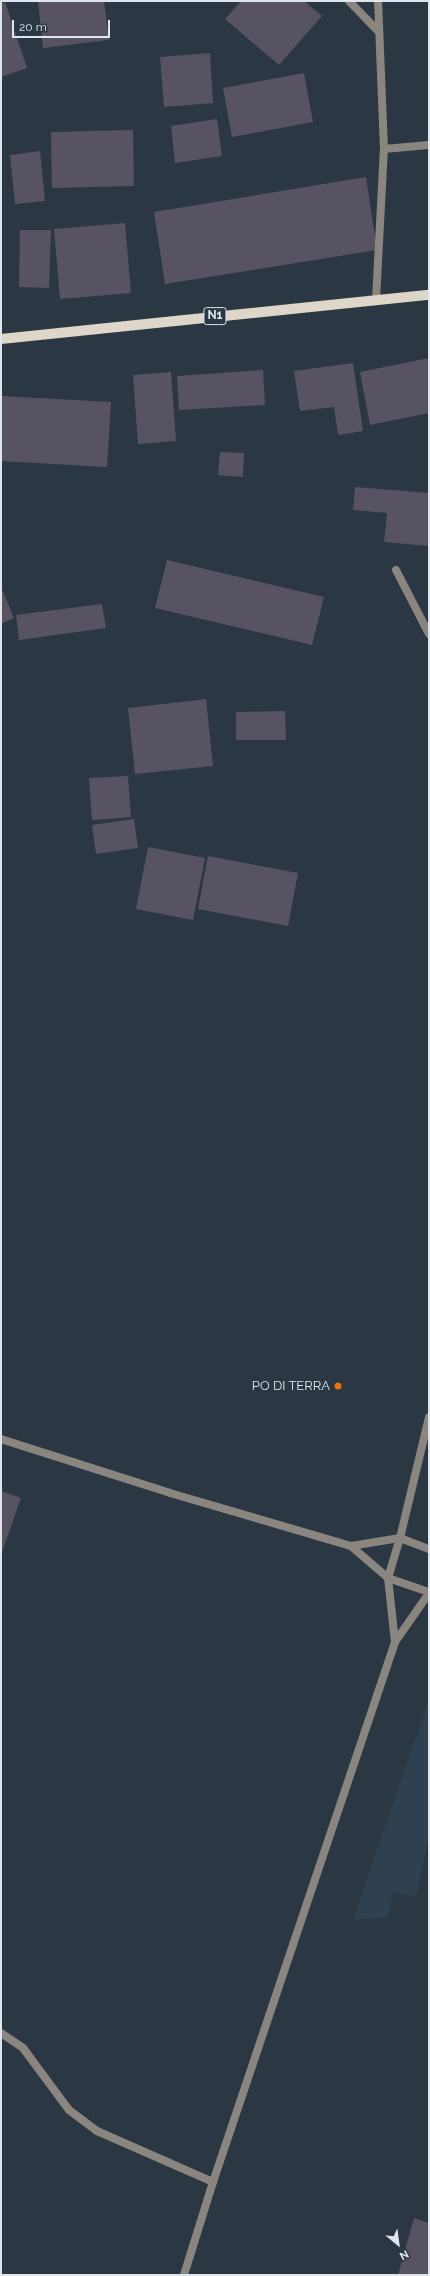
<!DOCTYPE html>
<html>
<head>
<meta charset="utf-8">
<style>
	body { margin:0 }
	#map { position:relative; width:430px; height:2276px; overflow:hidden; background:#2b3742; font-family:Raleway,sans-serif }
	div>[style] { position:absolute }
	.built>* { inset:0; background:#2f4150 }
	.building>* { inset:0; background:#585362 }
	.minor>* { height:8px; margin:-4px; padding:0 4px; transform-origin:4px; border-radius:4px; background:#8a867f }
	.primary>* { height:10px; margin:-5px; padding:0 5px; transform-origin:5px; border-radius:5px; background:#ded6c8 }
	.dots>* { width:11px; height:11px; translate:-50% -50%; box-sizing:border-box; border:2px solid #2b3742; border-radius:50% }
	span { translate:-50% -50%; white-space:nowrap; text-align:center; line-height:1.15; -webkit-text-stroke:3px #2b3742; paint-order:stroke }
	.shield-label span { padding:1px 3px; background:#2b3742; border:1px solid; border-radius:3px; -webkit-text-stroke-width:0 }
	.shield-label { font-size:12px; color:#dee5ec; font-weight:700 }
	.poi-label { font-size:13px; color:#dee5ec }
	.right { translate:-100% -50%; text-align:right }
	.frame { position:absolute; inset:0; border:2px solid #dee5ec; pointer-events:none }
	.north { position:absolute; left:378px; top:2224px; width:40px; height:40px; -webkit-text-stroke:3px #2b3742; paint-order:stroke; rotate:151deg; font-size:11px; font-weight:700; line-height:16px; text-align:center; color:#dee5ec }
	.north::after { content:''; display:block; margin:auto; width:14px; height:18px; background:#dee5ec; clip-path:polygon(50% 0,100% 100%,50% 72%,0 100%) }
	.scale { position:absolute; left:12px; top:20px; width:98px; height:18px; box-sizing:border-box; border:2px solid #dee5ec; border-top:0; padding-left:5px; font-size:12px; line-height:14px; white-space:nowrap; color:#dee5ec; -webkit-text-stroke:3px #2b3742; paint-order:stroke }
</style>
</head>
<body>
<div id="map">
	<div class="built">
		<div style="clip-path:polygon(429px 1699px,429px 1846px,427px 1846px,416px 1897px,393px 1892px,388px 1917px,353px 1920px)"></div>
	</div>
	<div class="building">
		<div style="clip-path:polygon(38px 1px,104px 1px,109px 40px,43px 48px)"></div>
		<div style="clip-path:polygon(241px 1px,304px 1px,322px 16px,279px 65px,225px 19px)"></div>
		<div style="clip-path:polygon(5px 2px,27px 68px,1px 77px,1px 4px)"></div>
		<div style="clip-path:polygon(210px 53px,213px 103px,164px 107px,160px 57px)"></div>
		<div style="clip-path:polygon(304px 73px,313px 122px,232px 137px,223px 88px)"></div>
		<div style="clip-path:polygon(217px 119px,222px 156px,175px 163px,171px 126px)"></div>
		<div style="clip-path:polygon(133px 130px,134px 186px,52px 188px,51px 132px)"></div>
		<div style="clip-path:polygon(40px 151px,45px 201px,15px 204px,10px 155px)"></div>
		<div style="clip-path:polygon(366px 177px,377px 250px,165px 284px,154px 212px)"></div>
		<div style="clip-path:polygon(125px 223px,131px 293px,60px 299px,54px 229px)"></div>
		<div style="clip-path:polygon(20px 230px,51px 230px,49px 288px,19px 287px)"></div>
		<div style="clip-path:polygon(429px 358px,429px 413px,370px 425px,360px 372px)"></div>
		<div style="clip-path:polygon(353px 363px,363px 431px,338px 435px,334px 407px,300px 411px,294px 371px)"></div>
		<div style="clip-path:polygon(263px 370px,265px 405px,179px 410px,177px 376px)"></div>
		<div style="clip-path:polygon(171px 372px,176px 441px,138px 444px,133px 375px)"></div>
		<div style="clip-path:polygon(1px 396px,111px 402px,107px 467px,1px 461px)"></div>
		<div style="clip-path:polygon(220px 452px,244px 453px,243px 477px,218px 475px)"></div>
		<div style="clip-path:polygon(355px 487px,429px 493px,429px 546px,384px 542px,387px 513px,353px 510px)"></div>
		<div style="clip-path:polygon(167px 560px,324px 597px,312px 645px,155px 608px)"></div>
		<div style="clip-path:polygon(1px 587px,14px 618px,1px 624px)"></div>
		<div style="clip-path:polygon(102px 604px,106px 628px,19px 640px,16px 615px)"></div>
		<div style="clip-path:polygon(206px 699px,213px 766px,135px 774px,128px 708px)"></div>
		<div style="clip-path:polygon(285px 711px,286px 740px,236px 740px,236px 712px)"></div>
		<div style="clip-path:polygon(128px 776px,131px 817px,92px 820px,89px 778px)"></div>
		<div style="clip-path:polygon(134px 819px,138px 848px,96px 854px,92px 825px)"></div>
		<div style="clip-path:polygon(148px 847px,205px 858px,193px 920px,136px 909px)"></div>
		<div style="clip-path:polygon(208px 856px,298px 873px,288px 926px,198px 909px)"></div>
		<div style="clip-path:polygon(1px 1491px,21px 1498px,1px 1555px)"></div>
		<div style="clip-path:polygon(414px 2218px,429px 2223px,429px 2275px,398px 2275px)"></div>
	</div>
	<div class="minor">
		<div style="left:349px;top:1px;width:43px;rotate:45.9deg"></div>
		<div style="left:384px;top:149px;width:45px;rotate:-5.1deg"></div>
		<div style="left:376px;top:300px;width:151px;rotate:-87deg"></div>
		<div style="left:384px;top:149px;width:148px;rotate:-92.3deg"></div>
		<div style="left:396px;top:570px;width:72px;rotate:62.7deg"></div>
		<div style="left:1px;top:1439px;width:177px;rotate:17.7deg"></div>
		<div style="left:170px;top:1493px;width:189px;rotate:16.3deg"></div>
		<div style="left:351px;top:1546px;width:49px;rotate:40.9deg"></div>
		<div style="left:388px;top:1578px;width:43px;rotate:18.9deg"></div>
		<div style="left:351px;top:1546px;width:50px;rotate:-9.3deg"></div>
		<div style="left:400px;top:1538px;width:31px;rotate:21deg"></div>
		<div style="left:395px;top:1642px;width:64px;rotate:-96.2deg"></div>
		<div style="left:388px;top:1578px;width:42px;rotate:-73.3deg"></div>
		<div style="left:400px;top:1538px;width:124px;rotate:-76.5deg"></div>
		<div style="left:1px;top:2033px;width:27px;rotate:34deg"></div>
		<div style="left:23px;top:2048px;width:77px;rotate:53.4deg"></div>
		<div style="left:69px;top:2110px;width:35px;rotate:37deg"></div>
		<div style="left:97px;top:2131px;width:127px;rotate:23.7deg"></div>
		<div style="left:184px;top:2275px;width:97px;rotate:-72.7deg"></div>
		<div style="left:213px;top:2182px;width:570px;rotate:-71.37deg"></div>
		<div style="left:395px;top:1642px;width:60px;rotate:-55.2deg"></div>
	</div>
	<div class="primary">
		<div style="left:1px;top:339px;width:430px;rotate:-5.9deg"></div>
	</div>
	<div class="dots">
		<div style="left:338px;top:1386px;background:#e8710a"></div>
	</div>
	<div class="shield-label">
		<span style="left:215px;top:316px">N1</span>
	</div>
	<div class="poi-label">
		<span class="right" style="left:330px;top:1386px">PO DI TERRA</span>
	</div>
	<div class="frame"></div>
	<div class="north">N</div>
	<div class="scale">20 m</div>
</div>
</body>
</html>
